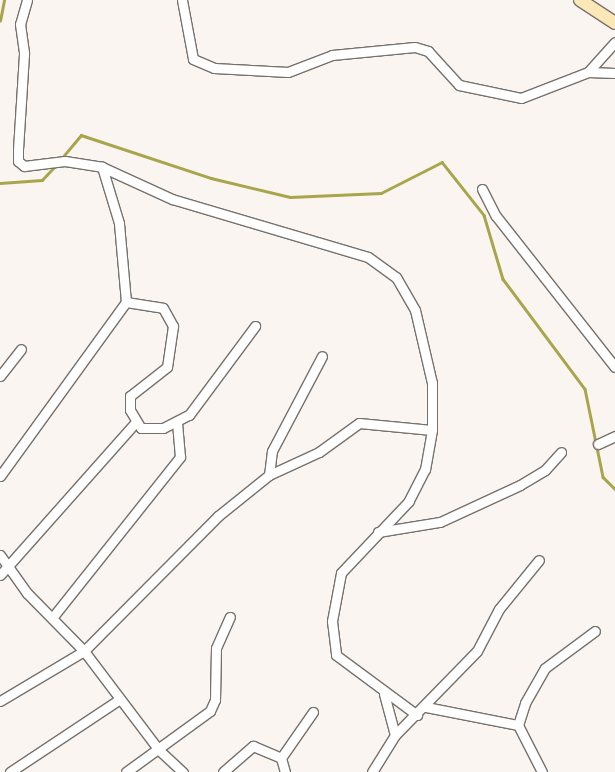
<!DOCTYPE html>
<html>
<head>
<meta charset="utf-8">
<style>
	body { margin:0 }
	#map { position:relative; width:615px; height:772px; overflow:hidden; background:#faf5f0; font-family:Poppins,sans-serif }
	div>[style] { position:absolute }
	.stream>* { height:2.5px; margin:-1.25px; padding:0 1.25px; transform-origin:1.25px; border-radius:1.25px; background:#a8a54c }
	.roads { filter:drop-shadow(1px 0 #76716d) drop-shadow(-1px 0 #76716d) drop-shadow(0 1px #76716d) drop-shadow(0 -1px #76716d) }
	.street>* { height:9px; margin:-4.5px; padding:0 4.5px; transform-origin:4.5px; border-radius:4.5px; background:#fff }
	.secondary>* { height:12px; margin:-6px; padding:0 6px; transform-origin:6px; border-radius:6px; background:#fbe8b6 }
	span { translate:-50% -50%; white-space:nowrap; text-align:center; line-height:1.15; -webkit-text-stroke:5px #fff; paint-order:stroke }
</style>
</head>
<body>
<div id="map">
	<div class="stream">
		<div style="left:0;top:21px;width:21px;rotate:-79deg"></div>
		<div style="left:61px;top:159px;width:31px;rotate:-50deg"></div>
		<div style="left:81px;top:135px;width:137px;rotate:18.3deg"></div>
		<div style="left:211px;top:178px;width:81px;rotate:13.5deg"></div>
		<div style="left:290px;top:197px;width:91px;rotate:-2.5deg"></div>
		<div style="left:381px;top:193px;width:68px;rotate:-26.9deg"></div>
		<div style="left:442px;top:162px;width:68px;rotate:51.6deg"></div>
		<div style="left:484px;top:215px;width:67px;rotate:73.5deg"></div>
		<div style="left:503px;top:279px;width:137px;rotate:53.3deg"></div>
		<div style="left:585px;top:389px;width:90px;rotate:78.4deg"></div>
		<div style="left:603px;top:477px;width:17px;rotate:45deg"></div>
		<div style="left:0;top:183px;width:42px;rotate:-4.1deg"></div>
		<div style="left:42px;top:180px;width:21px;rotate:-47deg"></div>
	</div>
	<div class="roads">
		<div class="street">
			<div style="left:27px;top:0;width:25px;rotate:106deg"></div>
			<div style="left:20px;top:24px;width:30px;rotate:82deg"></div>
			<div style="left:24px;top:54px;width:96px;rotate:93.6deg"></div>
			<div style="left:18px;top:150px;width:11px;rotate:90deg"></div>
			<div style="left:18px;top:161px;width:8px;rotate:40deg"></div>
			<div style="left:24px;top:166px;width:41px;rotate:-7deg"></div>
			<div style="left:65px;top:161px;width:37px;rotate:9deg"></div>
			<div style="left:102px;top:167px;width:77px;rotate:24.6deg"></div>
			<div style="left:172px;top:199px;width:204px;rotate:16.5deg"></div>
			<div style="left:368px;top:257px;width:34px;rotate:36deg"></div>
			<div style="left:396px;top:277px;width:38px;rotate:60deg"></div>
			<div style="left:415px;top:310px;width:75px;rotate:76.9deg"></div>
			<div style="left:432px;top:383px;width:47px;rotate:90deg"></div>
			<div style="left:432px;top:430px;width:40px;rotate:100deg"></div>
			<div style="left:425px;top:469px;width:36px;rotate:117deg"></div>
			<div style="left:409px;top:501px;width:99px;rotate:133.4deg"></div>
			<div style="left:341px;top:573px;width:49px;rotate:100.6deg"></div>
			<div style="left:332px;top:621px;width:34px;rotate:83deg"></div>
			<div style="left:336px;top:655px;width:101px;rotate:36.5deg"></div>
			<div style="left:182px;top:0;width:60px;rotate:79.4deg"></div>
			<div style="left:193px;top:59px;width:23px;rotate:23deg"></div>
			<div style="left:214px;top:68px;width:74px;rotate:3.1deg"></div>
			<div style="left:288px;top:72px;width:47px;rotate:-21.1deg"></div>
			<div style="left:332px;top:55px;width:83px;rotate:-5.5deg"></div>
			<div style="left:415px;top:47px;width:14px;rotate:17deg"></div>
			<div style="left:428px;top:51px;width:46px;rotate:47.6deg"></div>
			<div style="left:459px;top:85px;width:63px;rotate:11.8deg"></div>
			<div style="left:521px;top:98px;width:72px;rotate:-21.2deg"></div>
			<div style="left:588px;top:72px;width:27px;rotate:2deg"></div>
			<div style="left:588px;top:72px;width:40px;rotate:-48deg"></div>
			<div style="left:482px;top:189px;width:30px;rotate:63deg"></div>
			<div style="left:496px;top:216px;width:192px;rotate:51.8deg"></div>
			<div style="left:126px;top:302px;width:37px;rotate:9deg"></div>
			<div style="left:163px;top:308px;width:21px;rotate:61deg"></div>
			<div style="left:173px;top:326px;width:41px;rotate:98.3deg"></div>
			<div style="left:167px;top:367px;width:47px;rotate:141.9deg"></div>
			<div style="left:130px;top:396px;width:14px;rotate:90deg"></div>
			<div style="left:130px;top:410px;width:21px;rotate:59deg"></div>
			<div style="left:141px;top:428px;width:22px"></div>
			<div style="left:163px;top:428px;width:29px;rotate:-27deg"></div>
			<div style="left:189px;top:415px;width:111px;rotate:-53.4deg"></div>
			<div style="left:0;top:376px;width:34px;rotate:-52deg"></div>
			<div style="left:598px;top:444px;width:19px;rotate:-25deg"></div>
			<div style="left:269px;top:475px;width:24px;rotate:-83deg"></div>
			<div style="left:272px;top:451px;width:107px;rotate:-62.2deg"></div>
			<div style="left:0;top:476px;width:215px;rotate:-54.1deg"></div>
			<div style="left:126px;top:302px;width:79px;rotate:-95.1deg"></div>
			<div style="left:119px;top:223px;width:59px;rotate:-106.9deg"></div>
			<div style="left:378px;top:532px;width:63px;rotate:-9.2deg"></div>
			<div style="left:440px;top:522px;width:88px;rotate:-24.8deg"></div>
			<div style="left:520px;top:485px;width:29px;rotate:-31deg"></div>
			<div style="left:545px;top:470px;width:24px;rotate:-48deg"></div>
			<div style="left:0;top:555px;width:47px;rotate:54.6deg"></div>
			<div style="left:27px;top:593px;width:81px;rotate:45.5deg"></div>
			<div style="left:84px;top:651px;width:124px;rotate:52.9deg"></div>
			<div style="left:159px;top:750px;width:33px;rotate:43deg"></div>
			<div style="left:0;top:575px;width:203px;rotate:-48.4deg"></div>
			<div style="left:52px;top:618px;width:206px;rotate:-51.5deg"></div>
			<div style="left:180px;top:457px;width:36px;rotate:-95deg"></div>
			<div style="left:384px;top:694px;width:42px;rotate:75deg"></div>
			<div style="left:0;top:701px;width:98px;rotate:-30.8deg"></div>
			<div style="left:84px;top:651px;width:190px;rotate:-45.2deg"></div>
			<div style="left:218px;top:516px;width:65px;rotate:-38.8deg"></div>
			<div style="left:269px;top:475px;width:55px;rotate:-24.7deg"></div>
			<div style="left:319px;top:452px;width:49px;rotate:-35.9deg"></div>
			<div style="left:359px;top:423px;width:73px;rotate:5.5deg"></div>
			<div style="left:426px;top:707px;width:94px;rotate:11.1deg"></div>
			<div style="left:10px;top:772px;width:132px;rotate:-33.6deg"></div>
			<div style="left:126px;top:772px;width:104px;rotate:-36deg"></div>
			<div style="left:210px;top:711px;width:12px;rotate:-66deg"></div>
			<div style="left:215px;top:700px;width:52px;rotate:-88.9deg"></div>
			<div style="left:216px;top:648px;width:34px;rotate:-66deg"></div>
			<div style="left:223px;top:772px;width:40px;rotate:-41deg"></div>
			<div style="left:253px;top:746px;width:30px;rotate:23deg"></div>
			<div style="left:285px;top:772px;width:15px;rotate:-106deg"></div>
			<div style="left:281px;top:758px;width:56px;rotate:-55.2deg"></div>
			<div style="left:372px;top:772px;width:44px;rotate:-58.1deg"></div>
			<div style="left:395px;top:735px;width:117px;rotate:-45.7deg"></div>
			<div style="left:477px;top:651px;width:47px;rotate:-62.4deg"></div>
			<div style="left:499px;top:609px;width:63px;rotate:-50.8deg"></div>
			<div style="left:542px;top:772px;width:53px;rotate:-117.1deg"></div>
			<div style="left:518px;top:725px;width:23px;rotate:-72deg"></div>
			<div style="left:525px;top:703px;width:40px;rotate:-60.3deg"></div>
			<div style="left:545px;top:668px;width:62px;rotate:-36.5deg"></div>
		</div>
		<div class="secondary">
			<div style="left:580px;top:0;width:42px;rotate:33.3deg"></div>
		</div>
	</div>
</div>
</body>
</html>
